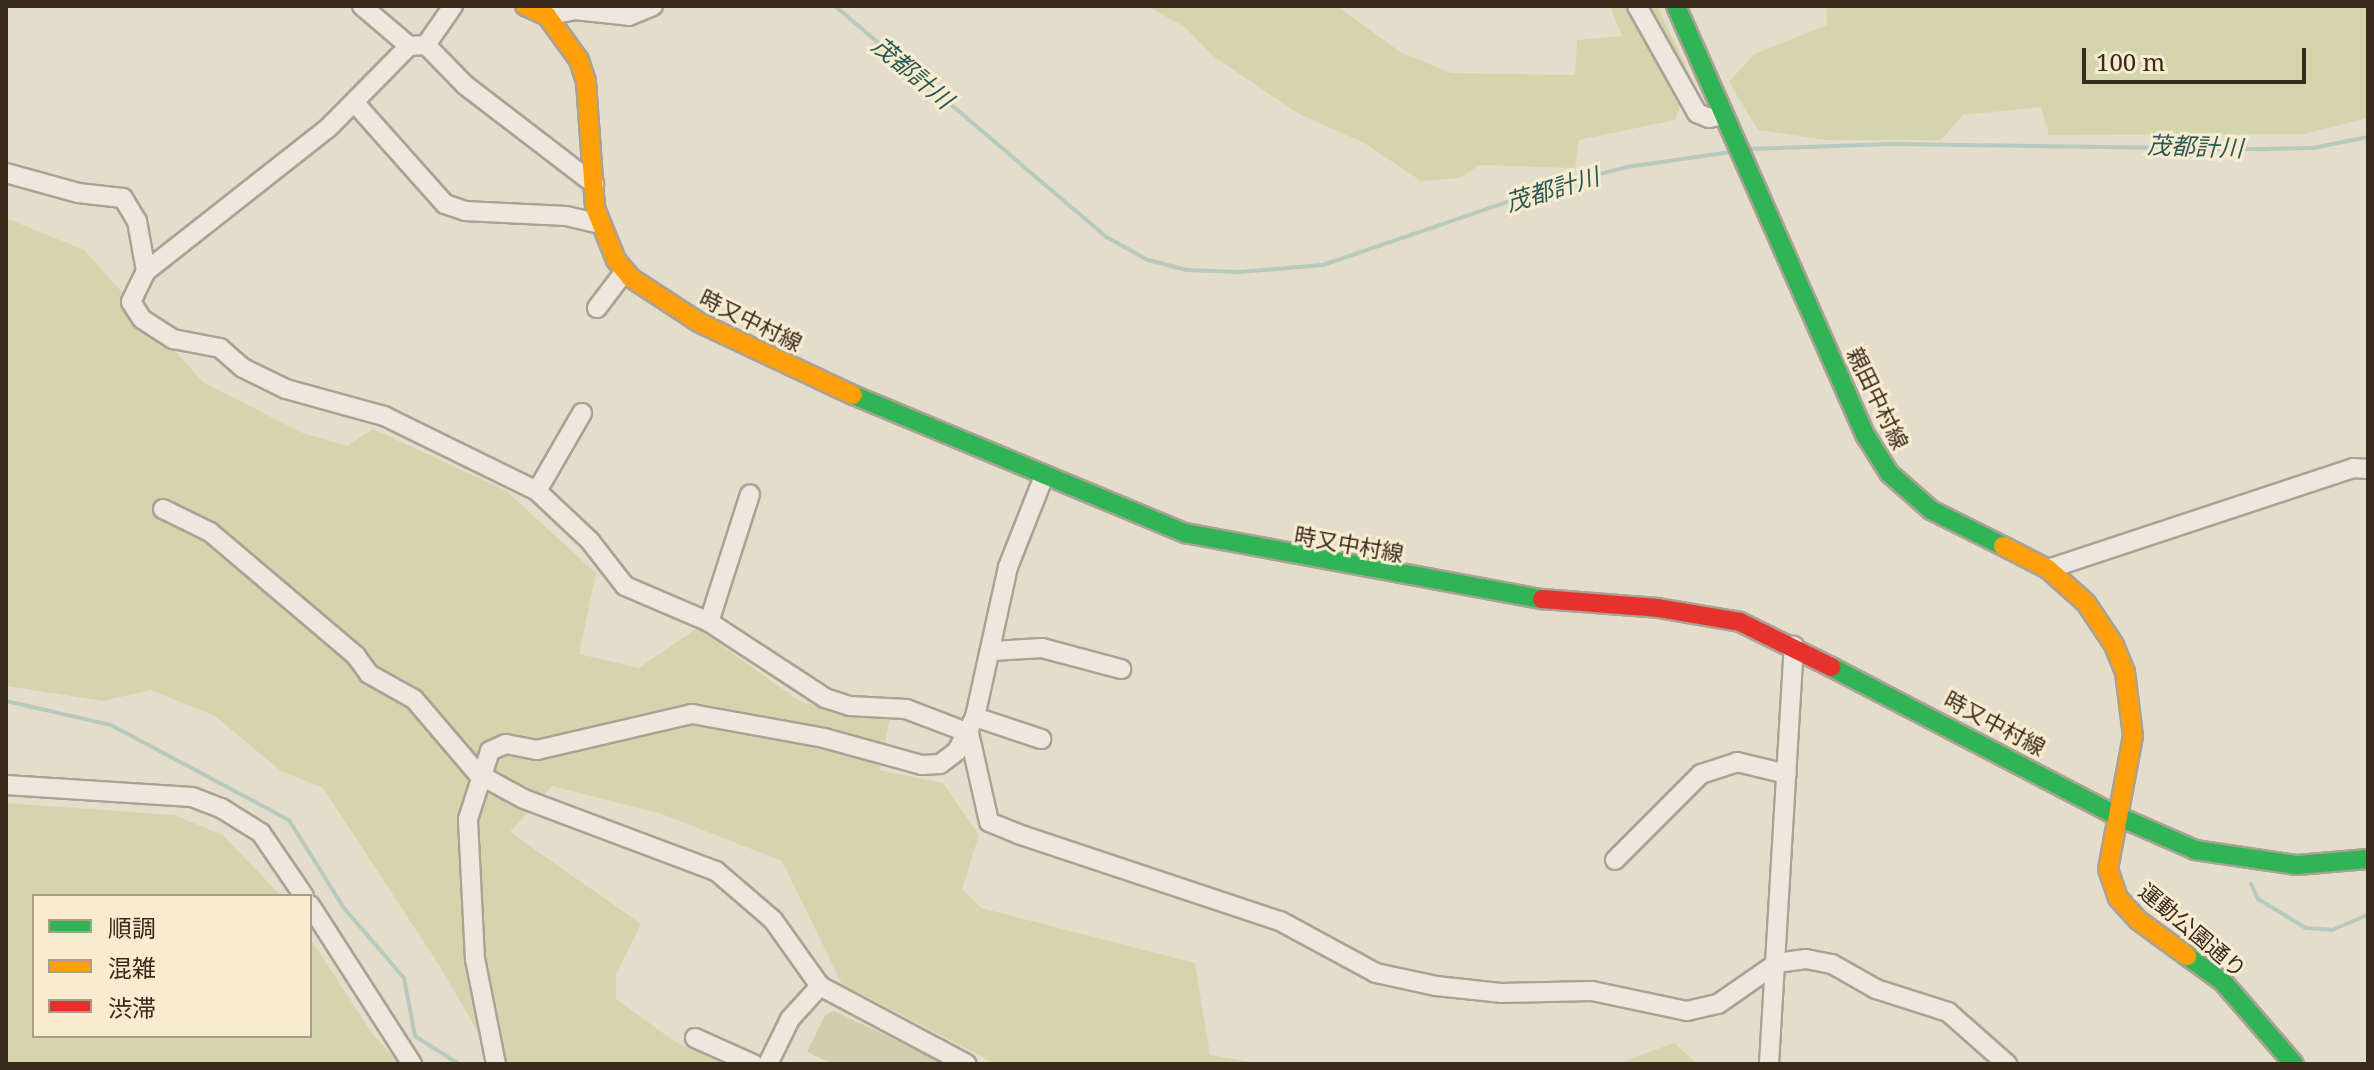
<!DOCTYPE html>
<html>
<head>
<meta charset="utf-8">
<style>
	body { margin:0 }
	#map { position:relative; width:2374px; height:1070px; overflow:hidden; background:#e5ddcb; font-family:"Noto Serif","Noto Sans JP",serif }
	div>[style] { position:absolute }
	.green>* { inset:0; background:#d4d5ad }
	.cemetery>* { inset:0; background:#cfcfad }
	.stream>* { height:4px; margin:-2px; padding:0 2px; transform-origin:2px; border-radius:2px; background:#b7cabe }
	.roads { filter:drop-shadow(2px 0 #aaa295) drop-shadow(-2px 0 #aaa295) drop-shadow(0 2px #aaa295) drop-shadow(0 -2px #aaa295) }
	.street>* { height:18px; margin:-9px; padding:0 9px; transform-origin:9px; border-radius:9px; background:#ede8dd }
	.fast>* { height:18px; margin:-9px; padding:0 9px; transform-origin:9px; border-radius:9px; background:#30b455 }
	.slow>* { height:18px; margin:-9px; padding:0 9px; transform-origin:9px; border-radius:9px; background:#ff9f0a }
	.jam>* { height:18px; margin:-9px; padding:0 9px; transform-origin:9px; border-radius:9px; background:#e5322d }
	span { translate:-50% -50%; white-space:nowrap; text-align:center; line-height:1.15; -webkit-text-stroke:6px #f7ecd0; paint-order:stroke }
	.street-label { font-size:22px; color:#392a1c }
	.water-label { font-size:24px; color:#2b5957; font-style:italic }
	.frame { position:absolute; inset:0; border:8px solid #392a1c; pointer-events:none }
	.legend { position:absolute; left:32px; top:894px; width:280px; height:144px; box-sizing:border-box; background:#f7ecd0; border:2px solid #ab9e88; margin:0; padding:10px 14px; list-style:none; font-size:24px; color:#392a1c }
	.legend li { display:flex; align-items:center; gap:16px; height:40px }
	.legend b { width:40px; border:2px solid #ab9e88 }
	.scale { position:absolute; left:2082px; top:48px; width:224px; height:36px; box-sizing:border-box; border:4px solid #392a1c; border-top:0; padding-left:10px; font-size:24px; line-height:28px; white-space:nowrap; color:#392a1c; -webkit-text-stroke:6px #f7ecd0; paint-order:stroke }
</style>
</head>
<body>
<div id="map">
	<div class="green">
		<div style="clip-path:polygon(1147px 6px,1337px 6px,1400px 52px,1451px 73px,1575px 75px,1577px 40px,1622px 36px,1610px 6px,1657px 6px,1691px 77px,1675px 120px,1579px 140px,1575px 168px,1479px 165px,1460px 178px,1421px 181px,1364px 143px,1299px 114px,1213px 56px,1185px 27px)"></div>
		<div style="clip-path:polygon(1826px 6px,2368px 6px,2368px 118px,2304px 134px,2049px 135px,2041px 107px,1963px 115px,1941px 140px,1826px 140px,1758px 130px,1729px 82px,1754px 54px,1827px 25px)"></div>
		<div style="clip-path:polygon(6px 218px,84px 250px,203px 382px,300px 432px,347px 446px,373px 429px,505px 490px,596px 573px,579px 654px,639px 668px,697px 628px,801px 702px,890px 719px,879px 770px,943px 783px,979px 835px,962px 889px,981px 908px,1195px 963px,1210px 1055px,1264px 1064px,996px 1064px,842px 984px,782px 861px,662px 814px,552px 786px,510px 832px,641px 924px,616px 975px,616px 999px,674px 1041px,723px 1064px,488px 1064px,486px 1046px,439px 965px,323px 788px,281px 771px,215px 716px,151px 690px,103px 701px,6px 686px)"></div>
		<div style="clip-path:polygon(6px 803px,174px 815px,223px 835px,281px 896px,34px 896px,34px 1036px,310px 1036px,310px 938px,371px 1032px,400px 1064px,6px 1064px)"></div>
		<div style="clip-path:polygon(1674px 1043px,1697px 1064px,1616px 1064px)"></div>
	</div>
	<div class="cemetery">
		<div style="clip-path:polygon(834px 1011px,948px 1064px,834px 1064px,807px 1052px,825px 1015px)"></div>
	</div>
	<div class="stream">
		<div style="left:835px;top:6px;width:358px;rotate:40.4deg"></div>
		<div style="left:1108px;top:238px;width:46px;rotate:28.8deg"></div>
		<div style="left:1148px;top:260px;width:40px;rotate:14.4deg"></div>
		<div style="left:1187px;top:270px;width:52px;rotate:2.2deg"></div>
		<div style="left:1239px;top:272px;width:84px;rotate:-4.8deg"></div>
		<div style="left:1323px;top:265px;width:250px;rotate:-18.9deg"></div>
		<div style="left:1560px;top:184px;width:69px;rotate:-14.2deg"></div>
		<div style="left:1627px;top:167px;width:105px;rotate:-8.2deg"></div>
		<div style="left:1748px;top:149px;width:144px;rotate:-2deg"></div>
		<div style="left:1892px;top:144px;width:374px;rotate:0.8deg"></div>
		<div style="left:2266px;top:149px;width:47px;rotate:-1.2deg"></div>
		<div style="left:2313px;top:148px;width:56px;rotate:-11.3deg"></div>
		<div style="left:6px;top:701px;width:108px;rotate:12.9deg"></div>
		<div style="left:111px;top:725px;width:202px;rotate:28.1deg"></div>
		<div style="left:289px;top:820px;width:104px;rotate:58deg"></div>
		<div style="left:344px;top:908px;width:92px;rotate:49.4deg"></div>
		<div style="left:404px;top:978px;width:59px;rotate:79.3deg"></div>
		<div style="left:415px;top:1036px;width:52px;rotate:32.5deg"></div>
		<div style="left:2251px;top:884px;width:17px;rotate:65deg"></div>
		<div style="left:2258px;top:899px;width:56px;rotate:31.1deg"></div>
		<div style="left:2306px;top:928px;width:26px;rotate:4deg"></div>
		<div style="left:2332px;top:930px;width:39px;rotate:-23deg"></div>
	</div>
	<div class="roads">
		<div class="street">
			<div style="left:362px;top:6px;width:62px;rotate:40.4deg"></div>
			<div style="left:453px;top:6px;width:47px;rotate:124.7deg"></div>
			<div style="left:426px;top:45px;width:17px;rotate:177deg"></div>
			<div style="left:409px;top:46px;width:115px;rotate:134.6deg"></div>
			<div style="left:328px;top:128px;width:231px;rotate:141.8deg"></div>
			<div style="left:146px;top:271px;width:34px;rotate:116deg"></div>
			<div style="left:131px;top:302px;width:20px;rotate:57deg"></div>
			<div style="left:142px;top:319px;width:37px;rotate:33deg"></div>
			<div style="left:173px;top:339px;width:48px;rotate:10.8deg"></div>
			<div style="left:220px;top:348px;width:30px;rotate:41deg"></div>
			<div style="left:243px;top:368px;width:48px;rotate:26deg"></div>
			<div style="left:286px;top:389px;width:102px;rotate:15.4deg"></div>
			<div style="left:384px;top:416px;width:170px;rotate:26.1deg"></div>
			<div style="left:537px;top:491px;width:73px;rotate:43.3deg"></div>
			<div style="left:590px;top:541px;width:57px;rotate:52.1deg"></div>
			<div style="left:625px;top:586px;width:91px;rotate:23.2deg"></div>
			<div style="left:709px;top:622px;width:139px;rotate:33.2deg"></div>
			<div style="left:825px;top:698px;width:26px;rotate:18deg"></div>
			<div style="left:850px;top:706px;width:56px;rotate:3.1deg"></div>
			<div style="left:906px;top:709px;width:67px;rotate:20.9deg"></div>
			<div style="left:969px;top:733px;width:91px;rotate:77.3deg"></div>
			<div style="left:989px;top:822px;width:31px;rotate:22deg"></div>
			<div style="left:1018px;top:834px;width:276px;rotate:18.4deg"></div>
			<div style="left:1280px;top:921px;width:109px;rotate:28.4deg"></div>
			<div style="left:1376px;top:973px;width:61px;rotate:12.2deg"></div>
			<div style="left:1436px;top:986px;width:65px;rotate:6.1deg"></div>
			<div style="left:1501px;top:993px;width:91px;rotate:-1.3deg"></div>
			<div style="left:1592px;top:991px;width:97px;rotate:11.9deg"></div>
			<div style="left:1687px;top:1011px;width:32px;rotate:-13deg"></div>
			<div style="left:1718px;top:1004px;width:72px;rotate:-34.8deg"></div>
			<div style="left:1777px;top:963px;width:29px;rotate:-8deg"></div>
			<div style="left:1806px;top:959px;width:26px;rotate:11deg"></div>
			<div style="left:1832px;top:964px;width:51px;rotate:29.6deg"></div>
			<div style="left:1876px;top:989px;width:76px;rotate:17.7deg"></div>
			<div style="left:1948px;top:1012px;width:79px;rotate:41.4deg"></div>
			<div style="left:1637px;top:6px;width:123px;rotate:60.7deg"></div>
			<div style="left:1697px;top:113px;width:13px;rotate:23deg"></div>
			<div style="left:1709px;top:118px;width:14px;rotate:-12deg"></div>
			<div style="left:547px;top:16px;width:29px;rotate:-12deg"></div>
			<div style="left:575px;top:10px;width:54px;rotate:6.3deg"></div>
			<div style="left:629px;top:16px;width:26px;rotate:-23deg"></div>
			<div style="left:426px;top:45px;width:56px;rotate:45.7deg"></div>
			<div style="left:465px;top:85px;width:163px;rotate:37.5deg"></div>
			<div style="left:354px;top:102px;width:137px;rotate:48.3deg"></div>
			<div style="left:445px;top:204px;width:21px;rotate:19deg"></div>
			<div style="left:465px;top:211px;width:101px;rotate:2.8deg"></div>
			<div style="left:566px;top:216px;width:35px;rotate:13deg"></div>
			<div style="left:6px;top:173px;width:75px;rotate:15.5deg"></div>
			<div style="left:78px;top:193px;width:45px;rotate:6.3deg"></div>
			<div style="left:123px;top:198px;width:27px;rotate:59deg"></div>
			<div style="left:137px;top:221px;width:51px;rotate:79.8deg"></div>
			<div style="left:597px;top:308px;width:46px;rotate:-52.9deg"></div>
			<div style="left:537px;top:491px;width:90px;rotate:-60deg"></div>
			<div style="left:163px;top:509px;width:52px;rotate:26.1deg"></div>
			<div style="left:210px;top:532px;width:192px;rotate:40.3deg"></div>
			<div style="left:356px;top:656px;width:22px;rotate:54deg"></div>
			<div style="left:369px;top:674px;width:51px;rotate:29.1deg"></div>
			<div style="left:414px;top:699px;width:99px;rotate:49.5deg"></div>
			<div style="left:478px;top:774px;width:52px;rotate:28.5deg"></div>
			<div style="left:524px;top:799px;width:205px;rotate:20.6deg"></div>
			<div style="left:716px;top:871px;width:75px;rotate:40.7deg"></div>
			<div style="left:773px;top:920px;width:81px;rotate:54.5deg"></div>
			<div style="left:820px;top:986px;width:166px;rotate:28deg"></div>
			<div style="left:2048px;top:569px;width:321px;rotate:-18.3deg"></div>
			<div style="left:2353px;top:468px;width:15px;rotate:4deg"></div>
			<div style="left:709px;top:622px;width:134px;rotate:-72.2deg"></div>
			<div style="left:992px;top:651px;width:50px;rotate:-3.4deg"></div>
			<div style="left:1042px;top:648px;width:82px;rotate:14.9deg"></div>
			<div style="left:975px;top:717px;width:70px;rotate:18.4deg"></div>
			<div style="left:6px;top:785px;width:186px;rotate:3.7deg"></div>
			<div style="left:192px;top:797px;width:31px;rotate:21deg"></div>
			<div style="left:221px;top:808px;width:47px;rotate:32deg"></div>
			<div style="left:261px;top:833px;width:76px;rotate:55.7deg"></div>
			<div style="left:1615px;top:860px;width:122px;rotate:-45deg"></div>
			<div style="left:1701px;top:774px;width:38px;rotate:-18deg"></div>
			<div style="left:1737px;top:762px;width:51px;rotate:13.5deg"></div>
			<div style="left:310px;top:905px;width:189px;rotate:57.3deg"></div>
			<div style="left:695px;top:1038px;width:64px;rotate:24.1deg"></div>
			<div style="left:496px;top:1064px;width:107px;rotate:-101.3deg"></div>
			<div style="left:475px;top:959px;width:140px;rotate:-92.9deg"></div>
			<div style="left:468px;top:819px;width:71px;rotate:-72.1deg"></div>
			<div style="left:490px;top:751px;width:17px;rotate:-24deg"></div>
			<div style="left:506px;top:744px;width:32px;rotate:11deg"></div>
			<div style="left:537px;top:750px;width:159px;rotate:-13.1deg"></div>
			<div style="left:692px;top:714px;width:134px;rotate:10.3deg"></div>
			<div style="left:824px;top:738px;width:102px;rotate:15.4deg"></div>
			<div style="left:922px;top:765px;width:18px;rotate:-3deg"></div>
			<div style="left:940px;top:764px;width:21px;rotate:-37deg"></div>
			<div style="left:957px;top:751px;width:38px;rotate:-62deg"></div>
			<div style="left:975px;top:717px;width:154px;rotate:-77.6deg"></div>
			<div style="left:1008px;top:567px;width:98px;rotate:-68.4deg"></div>
			<div style="left:768px;top:1064px;width:50px;rotate:-63.9deg"></div>
			<div style="left:790px;top:1019px;width:45px;rotate:-47.7deg"></div>
			<div style="left:1769px;top:1064px;width:419px;rotate:-86.6deg"></div>
		</div>
		<div class="fast">
			<div style="left:1676px;top:6px;width:470px;rotate:66.2deg"></div>
			<div style="left:1866px;top:436px;width:44px;rotate:58.1deg"></div>
			<div style="left:1889px;top:473px;width:56px;rotate:41.4deg"></div>
			<div style="left:1931px;top:510px;width:80px;rotate:26.6deg"></div>
			<div style="left:853px;top:395px;width:360px;rotate:22.6deg"></div>
			<div style="left:1185px;top:533px;width:363px;rotate:10.5deg"></div>
			<div style="left:1831px;top:667px;width:320px;rotate:27.5deg"></div>
			<div style="left:2115px;top:815px;width:87px;rotate:23.6deg"></div>
			<div style="left:2195px;top:850px;width:103px;rotate:8.4deg"></div>
			<div style="left:2297px;top:865px;width:71px;rotate:-4.8deg"></div>
			<div style="left:2187px;top:956px;width:44px;rotate:35.8deg"></div>
			<div style="left:2223px;top:982px;width:108px;rotate:49.1deg"></div>
		</div>
		<div class="slow">
			<div style="left:525px;top:6px;width:24px;rotate:24deg"></div>
			<div style="left:547px;top:16px;width:54px;rotate:54deg"></div>
			<div style="left:579px;top:60px;width:23px;rotate:72deg"></div>
			<div style="left:586px;top:82px;width:126px;rotate:85.9deg"></div>
			<div style="left:595px;top:208px;width:56px;rotate:68deg"></div>
			<div style="left:616px;top:260px;width:23px;rotate:50deg"></div>
			<div style="left:631px;top:278px;width:82px;rotate:33.1deg"></div>
			<div style="left:700px;top:323px;width:169px;rotate:25.2deg"></div>
			<div style="left:2003px;top:546px;width:51px;rotate:27.1deg"></div>
			<div style="left:2048px;top:569px;width:51px;rotate:41.8deg"></div>
			<div style="left:2086px;top:603px;width:50px;rotate:56.3deg"></div>
			<div style="left:2114px;top:645px;width:29px;rotate:68deg"></div>
			<div style="left:2125px;top:672px;width:64px;rotate:82.9deg"></div>
			<div style="left:2133px;top:736px;width:135px;rotate:100.6deg"></div>
			<div style="left:2108px;top:869px;width:31px;rotate:71deg"></div>
			<div style="left:2118px;top:898px;width:30px;rotate:48deg"></div>
			<div style="left:2138px;top:920px;width:61px;rotate:36.3deg"></div>
		</div>
		<div class="jam">
			<div style="left:1542px;top:599px;width:116px;rotate:4.4deg"></div>
			<div style="left:1658px;top:608px;width:83px;rotate:9.7deg"></div>
			<div style="left:1740px;top:622px;width:102px;rotate:26.3deg"></div>
		</div>
	</div>
	<div class="street-label">
		<span style="left:751px;top:320px;rotate:26deg">時又中村線</span>
		<span style="left:1878px;top:398px;rotate:64deg">親田中村線</span>
		<span style="left:1349px;top:544px;rotate:10deg">時又中村線</span>
		<span style="left:1995px;top:723px;rotate:28deg">時又中村線</span>
		<span style="left:2193px;top:930px;rotate:40deg">運動公園通り</span>
	</div>
	<div class="water-label">
		<span style="left:913px;top:72px;rotate:40deg">茂都計川</span>
		<span style="left:2195px;top:146px;rotate:2deg">茂都計川</span>
		<span style="left:1552px;top:189px;rotate:-17deg">茂都計川</span>
	</div>
	<div class="frame"></div>
	<ul class="legend">
	<li><b style="height:10px;background:#30b455"></b>順調</li>
	<li><b style="height:10px;background:#ff9f0a"></b>混雑</li>
	<li><b style="height:10px;background:#e5322d"></b>渋滞</li>
	</ul>
	<div class="scale">100 m</div>
</div>
</body>
</html>
